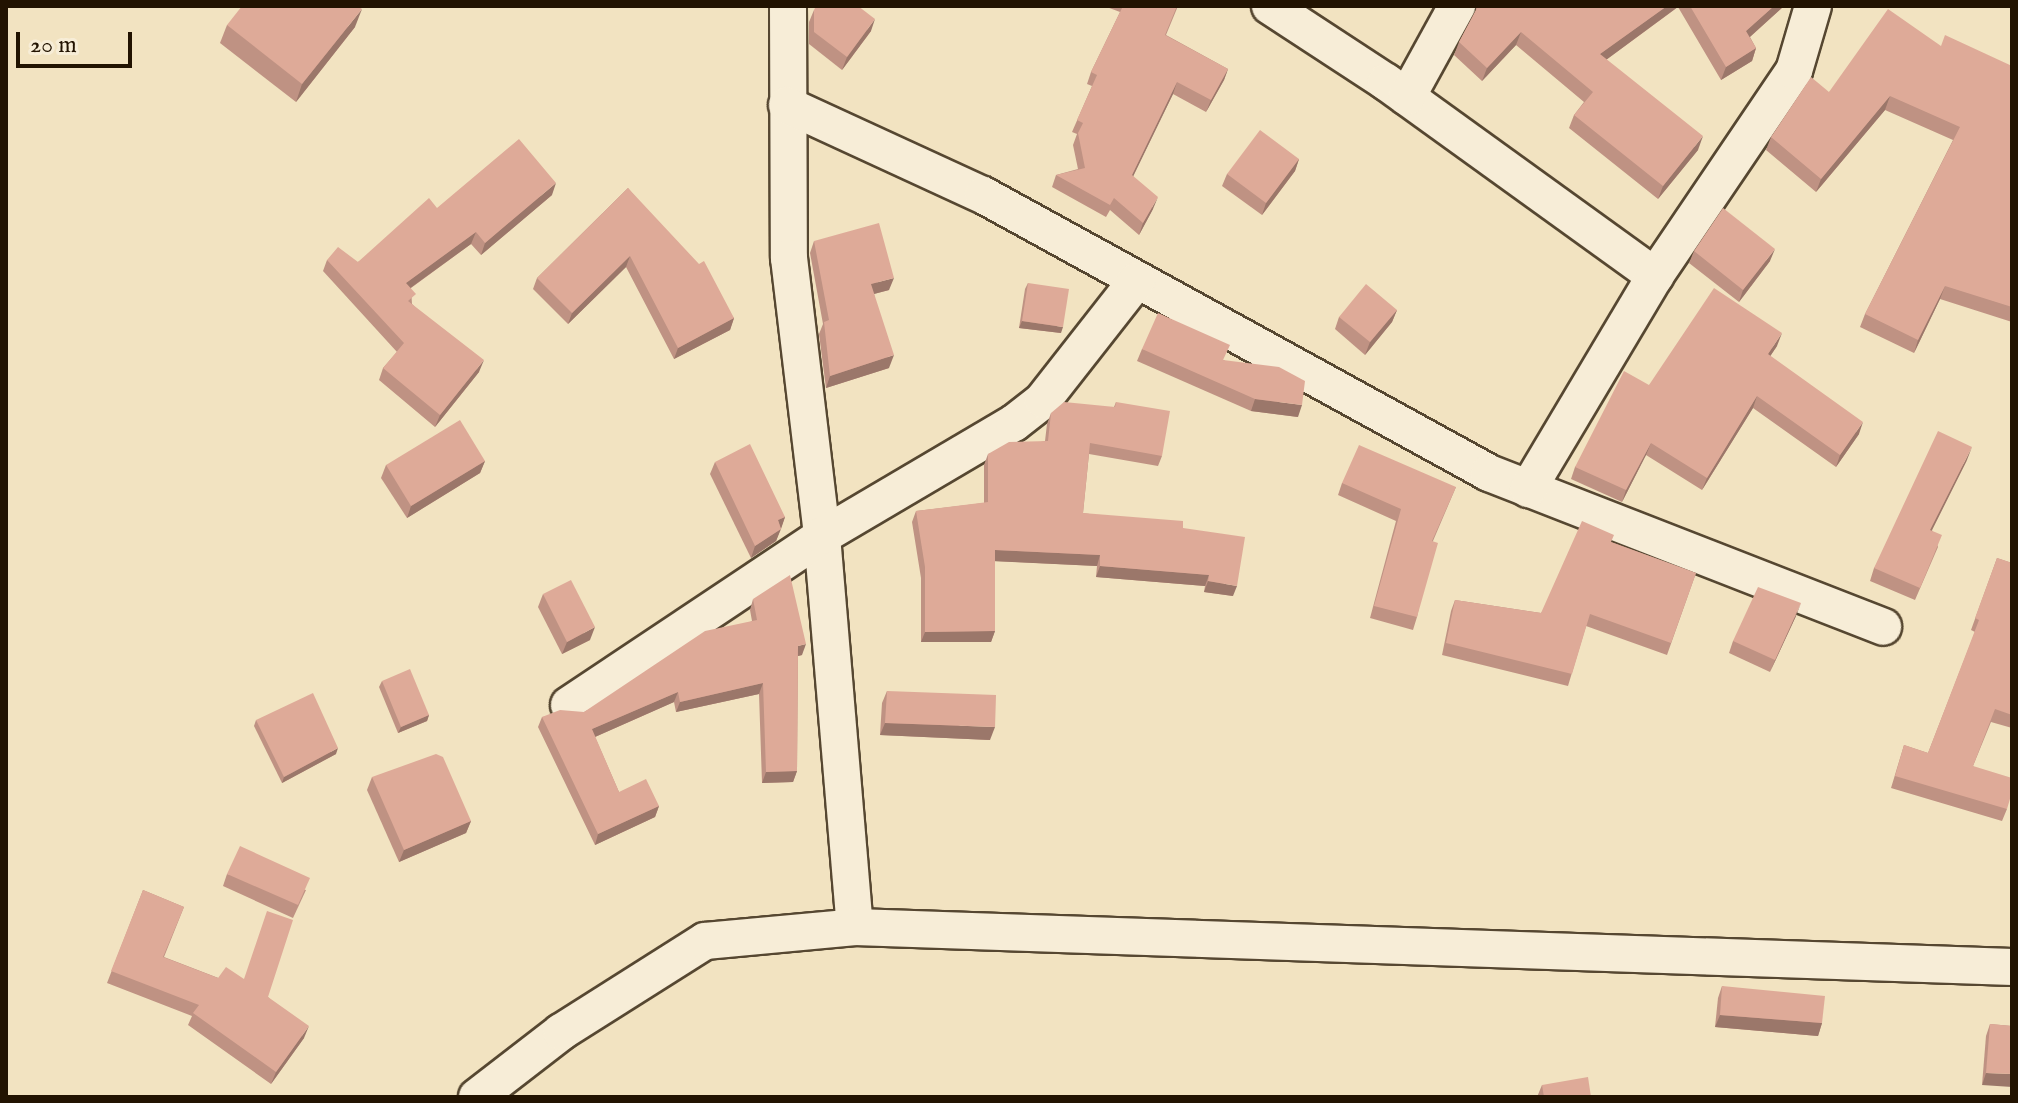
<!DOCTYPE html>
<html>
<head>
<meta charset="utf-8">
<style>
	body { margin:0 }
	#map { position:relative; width:2018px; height:1103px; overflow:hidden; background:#f2e3c1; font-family:"IM FELL English",serif }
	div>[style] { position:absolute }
	.roads { filter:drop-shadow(2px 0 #564731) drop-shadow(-2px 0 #564731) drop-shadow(0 2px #564731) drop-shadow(0 -2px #564731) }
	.minor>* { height:36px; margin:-18px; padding:0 18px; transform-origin:18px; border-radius:18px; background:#f7edd7 }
	.wall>* { inset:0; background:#bf9283 }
	.shaded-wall>* { inset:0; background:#9b776a }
	.building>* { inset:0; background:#deaa98 }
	span { translate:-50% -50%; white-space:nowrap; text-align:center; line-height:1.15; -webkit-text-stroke:8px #f7edd7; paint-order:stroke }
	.frame { position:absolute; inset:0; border:8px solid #221301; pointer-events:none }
	.scale { position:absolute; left:16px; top:32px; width:116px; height:36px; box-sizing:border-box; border:4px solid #221301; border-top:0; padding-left:10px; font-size:24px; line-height:28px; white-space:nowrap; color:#221301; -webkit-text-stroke:6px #f7edd7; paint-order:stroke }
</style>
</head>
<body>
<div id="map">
	<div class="roads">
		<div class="minor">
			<div style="left:788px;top:6px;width:252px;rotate:89.8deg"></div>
			<div style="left:789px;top:258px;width:280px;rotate:83.2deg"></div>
			<div style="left:822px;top:536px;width:392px;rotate:85.2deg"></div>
			<div style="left:1270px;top:6px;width:139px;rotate:33.2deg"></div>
			<div style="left:1386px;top:82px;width:332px;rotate:35.8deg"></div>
			<div style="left:1407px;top:97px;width:104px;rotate:-61.2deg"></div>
			<div style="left:787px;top:105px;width:216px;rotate:24.7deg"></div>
			<div style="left:983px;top:195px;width:577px;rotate:28.78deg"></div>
			<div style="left:1489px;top:473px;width:423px;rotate:21.3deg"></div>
			<div style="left:1528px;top:489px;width:248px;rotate:-59.2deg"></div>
			<div style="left:1655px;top:276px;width:248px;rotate:-55.9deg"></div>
			<div style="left:1794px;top:71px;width:68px;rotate:-73.7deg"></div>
			<div style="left:569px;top:705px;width:304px;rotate:-33.7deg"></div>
			<div style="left:822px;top:536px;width:223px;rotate:-30.5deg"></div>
			<div style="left:1014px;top:423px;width:37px;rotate:-38deg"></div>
			<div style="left:1043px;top:400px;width:152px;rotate:-51.9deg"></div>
			<div style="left:477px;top:1097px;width:106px;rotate:-37.7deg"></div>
			<div style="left:561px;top:1032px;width:170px;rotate:-32.3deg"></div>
			<div style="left:705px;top:941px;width:151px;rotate:-5.3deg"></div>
			<div style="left:855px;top:927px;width:1158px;rotate:1.98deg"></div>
		</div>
	</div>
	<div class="wall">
		<div style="clip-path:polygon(1104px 6px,1178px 6px,1166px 35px,1228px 69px,1224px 80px,1206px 112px,1173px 94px,1133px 176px,1153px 209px,1139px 235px,1110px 210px,1106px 217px,1052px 187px,1056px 175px,1078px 169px,1073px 145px,1077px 134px,1072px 132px,1092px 86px,1087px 84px,1091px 72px,1120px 12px)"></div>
		<div style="clip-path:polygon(1476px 6px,1784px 6px,1750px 37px,1756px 48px,1752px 61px,1721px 80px,1678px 7px,1606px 60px,1698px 150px,1658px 199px,1569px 128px,1574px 115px,1584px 102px,1516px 45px,1482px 81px,1454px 55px,1459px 42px,1476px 11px)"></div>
		<div style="clip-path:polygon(814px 10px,871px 31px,842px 70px,809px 44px,809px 22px)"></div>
		<div style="clip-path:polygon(227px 25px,355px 27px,296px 102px,220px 43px)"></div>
		<div style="clip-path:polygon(1941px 46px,2012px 66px,2012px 322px,1940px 299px,1914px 353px,1860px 327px,1865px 314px,1953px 140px,1885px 110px,1816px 192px,1766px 150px,1771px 137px,1829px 92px)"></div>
		<div style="clip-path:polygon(1299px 159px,1295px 171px,1262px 215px,1222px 186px,1227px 174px)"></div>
		<div style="clip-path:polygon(628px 188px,734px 318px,730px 330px,674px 359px,626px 267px,568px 324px,533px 289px,537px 278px)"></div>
		<div style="clip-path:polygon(552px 195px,481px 255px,471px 244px,411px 288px,412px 304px,479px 372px,435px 427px,379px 380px,383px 368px,397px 352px,323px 271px,327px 260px,358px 262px,437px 208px)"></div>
		<div style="clip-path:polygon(814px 241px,889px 290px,874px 294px,889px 368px,826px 388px,819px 334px,823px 324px,810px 253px)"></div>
		<div style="clip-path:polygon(1694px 251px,1770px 261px,1739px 302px,1689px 263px)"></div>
		<div style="clip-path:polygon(1028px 283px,1061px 333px,1019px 328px,1025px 289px)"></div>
		<div style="clip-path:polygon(1397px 310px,1392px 322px,1365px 355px,1335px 329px,1339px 317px)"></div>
		<div style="clip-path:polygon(1777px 346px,1770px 356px,1859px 434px,1836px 467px,1753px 408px,1702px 490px,1646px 455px,1622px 502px,1571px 479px,1575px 467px,1649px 385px)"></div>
		<div style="clip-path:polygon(1142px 349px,1224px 360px,1298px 417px,1251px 411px,1137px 361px)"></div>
		<div style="clip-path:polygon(1116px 402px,1162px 456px,1158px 466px,1089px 454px,1083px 513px,1183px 528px,1233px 596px,1204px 592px,1205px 586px,1096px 577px,1097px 566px,995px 561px,995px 631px,991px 642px,921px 642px,921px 578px,912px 522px,916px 511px,984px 503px,984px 465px,988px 454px,1045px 441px,1047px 424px,1051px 413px,1114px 407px)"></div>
		<div style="clip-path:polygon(1967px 460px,1932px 530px,1938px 547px,1915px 600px,1870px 581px,1874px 568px)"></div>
		<div style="clip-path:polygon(485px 461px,480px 473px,407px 518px,381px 478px,386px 465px)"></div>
		<div style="clip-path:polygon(715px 462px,785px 517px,776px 541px,751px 558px,710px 474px)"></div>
		<div style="clip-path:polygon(1342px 483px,1456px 487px,1433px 541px,1417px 617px,1413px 630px,1370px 618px,1396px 521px,1338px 495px)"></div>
		<div style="clip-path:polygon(1611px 542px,1696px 573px,1667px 655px,1586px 626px,1568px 686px,1442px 655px,1451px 611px,1455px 600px,1541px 613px)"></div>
		<div style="clip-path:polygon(1997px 558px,2012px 563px,2012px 728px,1991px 722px,1973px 766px,2007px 809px,2002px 821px,1891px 788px,1904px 745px,1928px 753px,1975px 632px,1971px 630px)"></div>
		<div style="clip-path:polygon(543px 594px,590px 640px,562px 654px,538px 607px)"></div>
		<div style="clip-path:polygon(753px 599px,802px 655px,798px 656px,797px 771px,793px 782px,762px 783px,759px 694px,676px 712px,674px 702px,595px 737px,619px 792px,659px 806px,655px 817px,595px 845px,538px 727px,542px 717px,584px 712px,752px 621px,750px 610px)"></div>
		<div style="clip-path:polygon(1796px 616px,1770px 672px,1729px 653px,1733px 641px)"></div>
		<div style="clip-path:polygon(382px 681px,429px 715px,427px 721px,398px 733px,379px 687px)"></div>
		<div style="clip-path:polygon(887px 691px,990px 740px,880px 735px,882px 703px)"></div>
		<div style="clip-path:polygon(256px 720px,336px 754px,282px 783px,254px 726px)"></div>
		<div style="clip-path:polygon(372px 777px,471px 821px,466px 833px,399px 862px,367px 790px)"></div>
		<div style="clip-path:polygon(227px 874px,306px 890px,293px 918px,223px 886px)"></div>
		<div style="clip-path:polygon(143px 890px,184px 907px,164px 957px,268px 997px,304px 1038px,271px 1084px,188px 1025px,192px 1016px,107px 983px)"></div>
		<div style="clip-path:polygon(1722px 986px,1822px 1023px,1818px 1036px,1715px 1027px,1718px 998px)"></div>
		<div style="clip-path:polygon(1990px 1024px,2012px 1026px,1982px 1085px,1986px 1036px)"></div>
		<div style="clip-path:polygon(1542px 1085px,1591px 1097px,1537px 1097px)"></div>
	</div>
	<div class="shaded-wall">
		<div style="clip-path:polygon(1667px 6px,1679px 6px,1595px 68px,1600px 54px)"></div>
		<div style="clip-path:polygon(1774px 6px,1784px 6px,1742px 44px,1746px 31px)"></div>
		<div style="clip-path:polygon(362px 9px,355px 27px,296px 102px,302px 84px)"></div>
		<div style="clip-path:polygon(875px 19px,871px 31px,842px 70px,847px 57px)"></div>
		<div style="clip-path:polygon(1521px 32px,1516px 45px,1482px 81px,1487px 68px)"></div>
		<div style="clip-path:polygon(1756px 48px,1752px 61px,1721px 80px,1726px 67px)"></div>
		<div style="clip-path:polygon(1228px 69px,1224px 80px,1206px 112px,1211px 100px)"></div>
		<div style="clip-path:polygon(1177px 82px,1173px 94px,1128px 187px,1132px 175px)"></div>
		<div style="clip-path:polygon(1890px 96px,1885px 110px,1816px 192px,1821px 179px)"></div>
		<div style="clip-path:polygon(1703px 136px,1698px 150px,1658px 199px,1663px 186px)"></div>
		<div style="clip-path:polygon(1299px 159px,1295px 171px,1262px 215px,1266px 203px)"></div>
		<div style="clip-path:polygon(556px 183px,552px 195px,481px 255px,485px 243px)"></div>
		<div style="clip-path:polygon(1158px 197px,1153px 209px,1139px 235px,1143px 223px)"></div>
		<div style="clip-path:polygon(476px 232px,471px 244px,402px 294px,406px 283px)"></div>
		<div style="clip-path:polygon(1775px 249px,1770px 261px,1739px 302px,1743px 290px)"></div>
		<div style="clip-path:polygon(630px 256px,626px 267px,568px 324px,572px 313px)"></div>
		<div style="clip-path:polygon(894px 278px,889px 290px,866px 296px,871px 284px)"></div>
		<div style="clip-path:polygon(1945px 286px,1940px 299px,1914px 353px,1918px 340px)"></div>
		<div style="clip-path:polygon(1397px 310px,1392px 322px,1365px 355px,1370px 342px)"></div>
		<div style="clip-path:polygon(734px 318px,730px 330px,674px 359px,678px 348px)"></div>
		<div style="clip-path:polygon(1022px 321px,1063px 327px,1061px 333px,1019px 328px)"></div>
		<div style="clip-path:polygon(1782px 333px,1777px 346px,1763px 367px,1768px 354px)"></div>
		<div style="clip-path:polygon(894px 355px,889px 368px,826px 388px,830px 376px)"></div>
		<div style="clip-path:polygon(484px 360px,479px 372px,435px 427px,440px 415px)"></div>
		<div style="clip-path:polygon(1757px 396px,1753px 408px,1702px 490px,1707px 478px)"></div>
		<div style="clip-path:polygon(1255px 399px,1302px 405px,1298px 417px,1251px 411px)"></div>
		<div style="clip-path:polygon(1863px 422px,1859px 434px,1836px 467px,1840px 455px)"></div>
		<div style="clip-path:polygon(1651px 443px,1646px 455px,1622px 502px,1626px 490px)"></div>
		<div style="clip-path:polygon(1972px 447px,1967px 460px,1926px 542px,1930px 530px)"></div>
		<div style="clip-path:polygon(485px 461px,480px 473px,407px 518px,411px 506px)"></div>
		<div style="clip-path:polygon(785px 517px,781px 529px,778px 520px)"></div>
		<div style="clip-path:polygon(781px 529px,776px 541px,751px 558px,755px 546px)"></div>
		<div style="clip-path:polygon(995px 550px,1100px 555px,1097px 566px,991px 561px)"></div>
		<div style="clip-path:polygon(1100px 566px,1209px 575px,1205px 586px,1096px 577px)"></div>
		<div style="clip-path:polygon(1208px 581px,1237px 586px,1233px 596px,1204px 592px)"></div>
		<div style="clip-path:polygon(1801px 603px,1796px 616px,1770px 672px,1775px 660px)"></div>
		<div style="clip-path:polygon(595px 627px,590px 640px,562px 654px,567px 642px)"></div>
		<div style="clip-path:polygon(995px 631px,991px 642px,921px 642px,925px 632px)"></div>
		<div style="clip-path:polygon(806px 644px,802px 655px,794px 657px,798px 646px)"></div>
		<div style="clip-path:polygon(763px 683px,759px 694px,676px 712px,680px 702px)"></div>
		<div style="clip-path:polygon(678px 692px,674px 702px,588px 740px,592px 729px)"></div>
		<div style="clip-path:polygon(429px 715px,427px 721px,398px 733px,401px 727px)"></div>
		<div style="clip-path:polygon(885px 723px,995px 727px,990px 740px,880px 735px)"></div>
		<div style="clip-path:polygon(338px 748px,336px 754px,282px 783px,284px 777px)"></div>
		<div style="clip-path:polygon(797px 771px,793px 782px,762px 783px,766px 772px)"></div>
		<div style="clip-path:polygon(659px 806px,655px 817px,595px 845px,598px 834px)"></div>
		<div style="clip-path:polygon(471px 821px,466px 833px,399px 862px,404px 850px)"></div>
		<div style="clip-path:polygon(1720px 1015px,1822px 1023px,1818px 1036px,1715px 1027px)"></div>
		<div style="clip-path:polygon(309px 1026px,304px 1038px,271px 1084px,276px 1072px)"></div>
		<div style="clip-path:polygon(1986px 1073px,2012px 1074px,2012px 1087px,1982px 1085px)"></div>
	</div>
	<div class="building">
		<div style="clip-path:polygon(242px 6px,357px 6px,362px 9px,302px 84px,227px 25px)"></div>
		<div style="clip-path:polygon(816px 6px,858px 6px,875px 19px,847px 57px,814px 32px,814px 10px)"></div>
		<div style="clip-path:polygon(1123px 6px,1177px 6px,1165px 35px,1228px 69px,1211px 100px,1177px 82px,1132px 175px,1158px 197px,1143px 223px,1114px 198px,1110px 205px,1056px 175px,1085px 168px,1078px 133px,1083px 123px,1077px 120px,1097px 75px,1091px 72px)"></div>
		<div style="clip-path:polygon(1478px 6px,1667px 6px,1600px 54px,1703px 136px,1663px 186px,1574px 115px,1593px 92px,1521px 32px,1487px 68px,1459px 42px)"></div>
		<div style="clip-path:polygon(1690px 6px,1774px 6px,1746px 31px,1756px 48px,1726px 67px)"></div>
		<div style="clip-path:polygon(1888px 9px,1941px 46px,1945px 35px,2012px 66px,2012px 307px,1945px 286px,1918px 340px,1865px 314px,1960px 127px,1890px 96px,1821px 179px,1771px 137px,1811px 77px,1829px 92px)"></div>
		<div style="clip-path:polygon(1260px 130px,1299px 159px,1266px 203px,1227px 174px)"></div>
		<div style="clip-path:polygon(519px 139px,556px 183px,485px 243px,476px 232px,406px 283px,416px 294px,408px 301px,484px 360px,440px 415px,383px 368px,404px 343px,327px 260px,338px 247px,358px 262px,429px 198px,437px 208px)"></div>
		<div style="clip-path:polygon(628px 188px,699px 264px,704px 261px,734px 318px,678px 348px,630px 256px,572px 313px,537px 278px)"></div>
		<div style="clip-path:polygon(1723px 208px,1775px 249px,1743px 290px,1694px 251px)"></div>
		<div style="clip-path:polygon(879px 223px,894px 278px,871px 284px,894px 355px,830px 376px,824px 322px,829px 320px,814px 241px)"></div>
		<div style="clip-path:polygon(1028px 283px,1069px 289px,1063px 327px,1022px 321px)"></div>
		<div style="clip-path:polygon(1366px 284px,1397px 310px,1370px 342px,1339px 317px)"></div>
		<div style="clip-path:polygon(1714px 288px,1782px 333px,1768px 354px,1863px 422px,1840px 455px,1757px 396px,1707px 478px,1651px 443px,1626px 490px,1575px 467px,1624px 371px,1649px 385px)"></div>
		<div style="clip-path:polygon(1158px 313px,1230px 345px,1223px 360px,1279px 367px,1305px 381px,1302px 405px,1255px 399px,1142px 349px)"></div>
		<div style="clip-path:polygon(1064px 402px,1115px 407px,1116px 402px,1170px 411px,1162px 456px,1090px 443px,1083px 513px,1183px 521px,1183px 528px,1245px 537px,1237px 586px,1208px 581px,1209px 575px,1100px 566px,1100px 555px,995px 550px,995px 631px,925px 632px,925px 567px,916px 511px,988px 502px,988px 454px,1009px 442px,1048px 441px,1051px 413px)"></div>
		<div style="clip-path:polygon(460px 420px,485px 461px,411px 506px,386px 465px)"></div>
		<div style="clip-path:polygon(1938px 431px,1972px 447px,1930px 530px,1942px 535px,1920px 588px,1874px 568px)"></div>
		<div style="clip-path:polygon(750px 444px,785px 517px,778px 520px,781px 529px,755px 546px,715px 462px)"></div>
		<div style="clip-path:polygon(1359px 445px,1456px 487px,1432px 541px,1438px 543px,1417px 617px,1374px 606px,1401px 509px,1342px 483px)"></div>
		<div style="clip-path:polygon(1582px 521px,1614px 535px,1611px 542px,1696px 573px,1671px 643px,1590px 614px,1572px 674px,1446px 643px,1455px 600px,1541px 613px)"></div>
		<div style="clip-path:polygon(1997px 558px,2012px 563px,2012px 715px,1995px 709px,1973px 766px,2012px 778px,2012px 792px,2007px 809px,1895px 776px,1904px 745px,1928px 753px,1979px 620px,1975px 618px)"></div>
		<div style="clip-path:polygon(790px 575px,806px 644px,798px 646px,797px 771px,766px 772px,763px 683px,680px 702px,678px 692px,592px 729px,619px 792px,646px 779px,659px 806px,598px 834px,542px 717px,560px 710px,584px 712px,705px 631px,757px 620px,753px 599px)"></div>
		<div style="clip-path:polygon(571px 580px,595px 627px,567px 642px,543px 594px)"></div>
		<div style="clip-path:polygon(1758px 587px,1801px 603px,1775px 660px,1733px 641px)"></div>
		<div style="clip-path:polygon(410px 669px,429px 715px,401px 727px,382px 681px)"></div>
		<div style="clip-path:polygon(887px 691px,996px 695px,995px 727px,885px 723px)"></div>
		<div style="clip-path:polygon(313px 693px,338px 748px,284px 777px,256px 720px)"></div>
		<div style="clip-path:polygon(436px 754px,443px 757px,471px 821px,404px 850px,372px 777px)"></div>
		<div style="clip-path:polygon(240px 846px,310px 878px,298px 905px,227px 874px)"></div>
		<div style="clip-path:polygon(143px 890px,184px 907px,163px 957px,218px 978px,226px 967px,244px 979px,267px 911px,293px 920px,268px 997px,309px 1026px,276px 1072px,193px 1013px,199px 1005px,111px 971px)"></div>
		<div style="clip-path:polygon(1722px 986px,1825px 996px,1822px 1023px,1720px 1015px)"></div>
		<div style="clip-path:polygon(1990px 1024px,2012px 1026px,2012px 1074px,1986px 1073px)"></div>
		<div style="clip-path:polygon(1588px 1077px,1591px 1097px,1544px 1097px,1542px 1085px)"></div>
	</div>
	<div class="frame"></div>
	<div class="scale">20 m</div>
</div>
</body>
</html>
